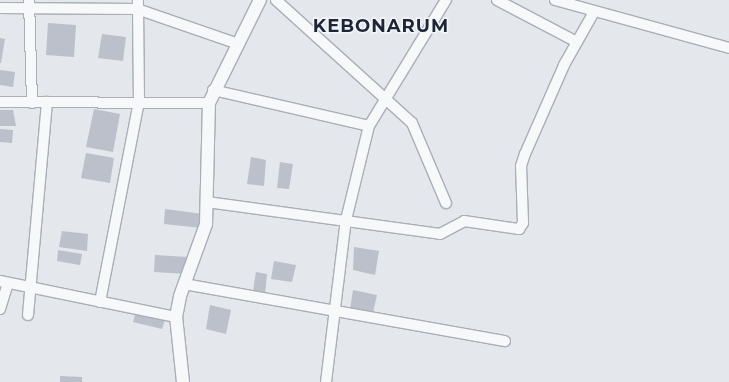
<!DOCTYPE html>
<html>
<head>
<meta charset="utf-8">
<style>
	body { margin:0 }
	#map { position:relative; width:729px; height:382px; overflow:hidden; background:#e4e7ec; font-family:Montserrat,sans-serif }
	div>[style] { position:absolute }
	.building>* { inset:0; background:#bbc0ca }
	.roads { filter:drop-shadow(1px 0 #a9aeb7) drop-shadow(-1px 0 #a9aeb7) drop-shadow(0 1px #a9aeb7) drop-shadow(0 -1px #a9aeb7) }
	.minor>* { height:10px; margin:-5px; padding:0 5px; transform-origin:5px; border-radius:5px; background:#f7f8fa }
	.tertiary>* { height:12px; margin:-6px; padding:0 6px; transform-origin:6px; border-radius:6px; background:#f7f8fa }
	span { translate:-50% -50%; white-space:nowrap; text-align:center; line-height:1.15; -webkit-text-stroke:3px #f4f6f9; paint-order:stroke }
	.district-label { font-size:18px; color:#1d2536; font-weight:700; letter-spacing:1px }
</style>
</head>
<body>
<div id="map">
	<div class="building">
		<div style="clip-path:polygon(48px 23px,76px 25px,74px 57px,46px 55px)"></div>
		<div style="clip-path:polygon(102px 34px,126px 37px,123px 61px,98px 58px)"></div>
		<div style="clip-path:polygon(0 38px,5px 39px,1px 63px,0 63px)"></div>
		<div style="clip-path:polygon(0 70px,15px 72px,13px 87px,0 85px)"></div>
		<div style="clip-path:polygon(94px 109px,120px 114px,113px 152px,86px 147px)"></div>
		<div style="clip-path:polygon(0 110px,13px 110px,16px 126px,0 126px)"></div>
		<div style="clip-path:polygon(0 129px,13px 130px,12px 143px,0 142px)"></div>
		<div style="clip-path:polygon(86px 153px,114px 158px,110px 183px,81px 178px)"></div>
		<div style="clip-path:polygon(251px 157px,266px 160px,264px 186px,247px 184px)"></div>
		<div style="clip-path:polygon(280px 162px,293px 164px,289px 189px,277px 188px)"></div>
		<div style="clip-path:polygon(165px 209px,203px 214px,202px 228px,164px 224px)"></div>
		<div style="clip-path:polygon(62px 231px,88px 234px,87px 251px,59px 247px)"></div>
		<div style="clip-path:polygon(354px 247px,379px 251px,375px 275px,353px 270px)"></div>
		<div style="clip-path:polygon(58px 250px,82px 254px,80px 265px,57px 261px)"></div>
		<div style="clip-path:polygon(155px 255px,188px 257px,187px 274px,154px 272px)"></div>
		<div style="clip-path:polygon(274px 261px,296px 265px,292px 282px,271px 279px)"></div>
		<div style="clip-path:polygon(256px 272px,267px 274px,265px 294px,253px 291px)"></div>
		<div style="clip-path:polygon(353px 290px,377px 295px,372px 317px,350px 310px)"></div>
		<div style="clip-path:polygon(210px 305px,231px 310px,226px 334px,206px 329px)"></div>
		<div style="clip-path:polygon(136px 311px,165px 320px,162px 329px,133px 322px)"></div>
		<div style="clip-path:polygon(60px 376px,82px 377px,82px 382px,60px 382px)"></div>
	</div>
	<div class="roads">
		<div class="minor">
			<div style="left:29px;top:0;width:103px;rotate:88.3deg"></div>
			<div style="left:276px;top:0;width:183px;rotate:42.1deg"></div>
			<div style="left:412px;top:123px;width:87px;rotate:67deg"></div>
			<div style="left:497px;top:0;width:90px;rotate:27.7deg"></div>
			<div style="left:555px;top:0;width:180px;rotate:15.4deg"></div>
			<div style="left:0;top:8px;width:137px;rotate:0.4deg"></div>
			<div style="left:137px;top:9px;width:105px;rotate:19deg"></div>
			<div style="left:213px;top:90px;width:160px;rotate:13deg"></div>
			<div style="left:0;top:102px;width:209px;rotate:0.3deg"></div>
			<div style="left:207px;top:202px;width:235px;rotate:7.8deg"></div>
			<div style="left:440px;top:234px;width:27px;rotate:-28deg"></div>
			<div style="left:464px;top:221px;width:56px;rotate:8.3deg"></div>
			<div style="left:519px;top:229px;width:7px;rotate:-56deg"></div>
			<div style="left:523px;top:223px;width:57px;rotate:-92deg"></div>
			<div style="left:521px;top:166px;width:13px;rotate:-72deg"></div>
			<div style="left:525px;top:154px;width:97px;rotate:-66.3deg"></div>
			<div style="left:564px;top:65px;width:61px;rotate:-60.5deg"></div>
			<div style="left:0;top:281px;width:180px;rotate:11.6deg"></div>
			<div style="left:184px;top:284px;width:326px;rotate:10.1deg"></div>
			<div style="left:100px;top:302px;width:204px;rotate:-79deg"></div>
			<div style="left:139px;top:102px;width:102px;rotate:-90.6deg"></div>
			<div style="left:0;top:309px;width:27px;rotate:-73deg"></div>
			<div style="left:28px;top:315px;width:214px;rotate:-84.9deg"></div>
			<div style="left:326px;top:382px;width:163px;rotate:-83deg"></div>
			<div style="left:346px;top:220px;width:97px;rotate:-76.3deg"></div>
			<div style="left:369px;top:126px;width:148px;rotate:-58.6deg"></div>
		</div>
		<div class="tertiary">
			<div style="left:183px;top:382px;width:65px;rotate:-96.1deg"></div>
			<div style="left:176px;top:317px;width:21px;rotate:-79deg"></div>
			<div style="left:180px;top:296px;width:77px;rotate:-70.1deg"></div>
			<div style="left:206px;top:224px;width:121px;rotate:-88.6deg"></div>
			<div style="left:209px;top:103px;width:115px;rotate:-63.7deg"></div>
		</div>
	</div>
	<div class="district-label">
		<span style="left:381px;top:26px">KEBONARUM</span>
	</div>
</div>
</body>
</html>
